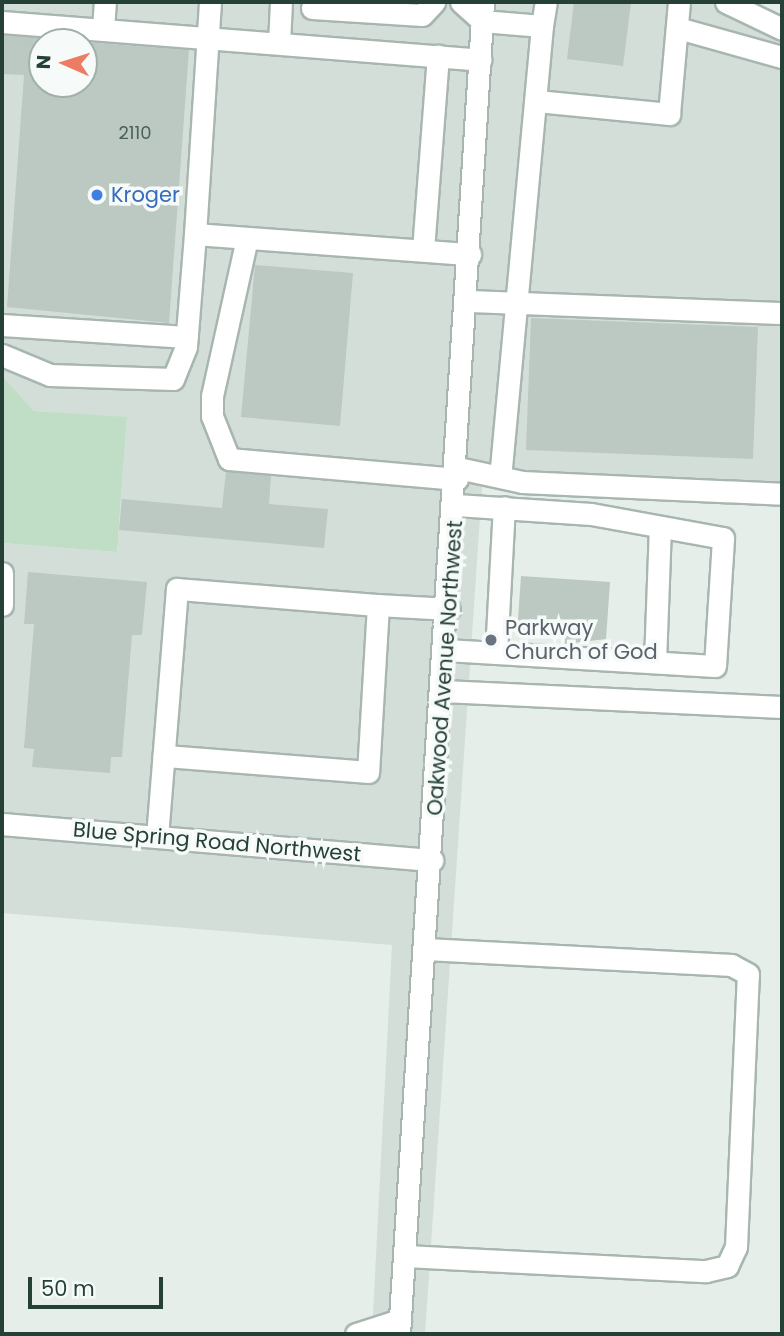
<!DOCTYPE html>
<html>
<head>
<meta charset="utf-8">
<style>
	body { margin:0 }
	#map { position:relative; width:784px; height:1336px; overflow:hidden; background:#e5eee9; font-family:Poppins,sans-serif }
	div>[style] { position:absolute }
	.built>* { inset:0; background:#d4ded8 }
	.green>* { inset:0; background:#bfdec5 }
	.building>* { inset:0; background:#bbc9c2 }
	.roads { filter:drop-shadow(2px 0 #a8b6b0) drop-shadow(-2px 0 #a8b6b0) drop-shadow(0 2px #a8b6b0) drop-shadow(0 -2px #a8b6b0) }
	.minor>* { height:21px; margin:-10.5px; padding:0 10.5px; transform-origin:10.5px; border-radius:10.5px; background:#fff }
	.dots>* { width:19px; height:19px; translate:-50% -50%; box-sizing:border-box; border:4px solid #f6faf8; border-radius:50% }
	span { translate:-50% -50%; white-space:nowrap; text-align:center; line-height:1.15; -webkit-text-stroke:7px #f6faf8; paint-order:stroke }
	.number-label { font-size:18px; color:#4a6259 }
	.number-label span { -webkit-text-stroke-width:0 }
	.shop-label { font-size:21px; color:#366cbe }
	.left { translate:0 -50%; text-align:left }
	.worship-label { font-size:21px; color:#5b616d }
	.street-label { font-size:21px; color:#254036 }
	.frame { position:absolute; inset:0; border:4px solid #254036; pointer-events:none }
	.north { position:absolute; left:28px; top:28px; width:70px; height:70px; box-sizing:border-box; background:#f6faf8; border:2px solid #a2b0aa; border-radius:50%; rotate:273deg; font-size:19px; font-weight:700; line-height:28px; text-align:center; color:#254036 }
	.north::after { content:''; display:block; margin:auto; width:24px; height:32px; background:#ed7c64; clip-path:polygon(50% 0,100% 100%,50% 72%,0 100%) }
	.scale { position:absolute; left:28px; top:1277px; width:135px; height:32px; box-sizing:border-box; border:4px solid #254036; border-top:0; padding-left:9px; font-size:21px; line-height:24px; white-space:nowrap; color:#254036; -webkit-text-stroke:5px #f6faf8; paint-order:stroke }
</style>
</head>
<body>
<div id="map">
	<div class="built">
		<div style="clip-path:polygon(evenodd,2px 2px,738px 2px,782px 26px,782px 500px,482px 487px,425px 1334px,372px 1334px,392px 945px,2px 913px,2px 543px,117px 552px,127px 418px,34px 411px,2px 376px,2px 2px,42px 42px,84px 42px,84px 84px,42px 84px,42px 42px)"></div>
	</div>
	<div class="green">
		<div style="clip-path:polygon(2px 376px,34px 411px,127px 417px,117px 552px,2px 543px)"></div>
	</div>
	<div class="building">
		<div style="clip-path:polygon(574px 2px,631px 2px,623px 66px,567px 59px)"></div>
		<div style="clip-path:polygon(2px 35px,42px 38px,42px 84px,84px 84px,84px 42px,189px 50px,169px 323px,7px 307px,24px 75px,2px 74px)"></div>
		<div style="clip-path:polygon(255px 265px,353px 273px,340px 426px,241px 417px)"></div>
		<div style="clip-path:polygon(531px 318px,758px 327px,753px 459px,526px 450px)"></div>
		<div style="clip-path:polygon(226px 471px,271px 476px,269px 504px,328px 509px,324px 548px,119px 530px,122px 499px,222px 508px)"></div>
		<div style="clip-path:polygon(28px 572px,147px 582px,142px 635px,132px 635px,122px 757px,111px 757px,110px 773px,32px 767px,34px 749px,24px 748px,34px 624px,24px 624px)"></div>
		<div style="clip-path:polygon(521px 576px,610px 582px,606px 639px,565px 644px,565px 636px,517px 633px)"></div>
	</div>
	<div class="roads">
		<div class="minor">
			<div style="left:210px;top:2px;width:232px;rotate:93.7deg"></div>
			<div style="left:195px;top:234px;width:276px;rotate:4.2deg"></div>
			<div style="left:461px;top:2px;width:28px;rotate:42deg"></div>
			<div style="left:482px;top:21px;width:60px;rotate:4.8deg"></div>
			<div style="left:542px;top:26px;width:451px;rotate:95.3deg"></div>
			<div style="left:726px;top:2px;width:62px;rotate:25.7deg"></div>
			<div style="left:312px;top:8px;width:110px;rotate:3.6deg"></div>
			<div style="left:422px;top:15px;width:18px;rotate:-47deg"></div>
			<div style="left:2px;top:22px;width:480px;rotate:4.5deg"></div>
			<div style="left:542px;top:26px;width:24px;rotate:-81deg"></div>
			<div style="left:678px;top:28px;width:108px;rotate:15.6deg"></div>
			<div style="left:103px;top:29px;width:27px;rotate:-86deg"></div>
			<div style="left:279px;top:43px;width:41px;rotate:-87.2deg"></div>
			<div style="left:537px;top:101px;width:133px;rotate:5.6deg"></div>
			<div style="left:669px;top:114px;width:112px;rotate:-84.9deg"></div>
			<div style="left:247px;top:238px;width:162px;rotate:102.5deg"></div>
			<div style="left:212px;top:396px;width:20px;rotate:90deg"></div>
			<div style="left:212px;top:416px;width:46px;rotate:68.4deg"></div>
			<div style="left:229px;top:459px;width:229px;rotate:5deg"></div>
			<div style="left:423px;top:250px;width:195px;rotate:-85.6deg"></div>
			<div style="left:467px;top:301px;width:315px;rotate:2.2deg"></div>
			<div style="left:2px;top:325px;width:185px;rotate:3.7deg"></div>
			<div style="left:2px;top:355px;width:52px;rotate:22.6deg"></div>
			<div style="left:50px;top:375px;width:123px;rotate:1.9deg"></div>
			<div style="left:173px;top:379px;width:35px;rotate:-68deg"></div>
			<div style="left:186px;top:346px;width:112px;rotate:-85.4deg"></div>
			<div style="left:458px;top:468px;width:66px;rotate:12.3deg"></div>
			<div style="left:522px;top:482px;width:260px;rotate:2.6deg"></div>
			<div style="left:2px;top:573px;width:32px;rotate:90deg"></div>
			<div style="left:378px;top:605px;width:71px;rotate:3.2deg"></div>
			<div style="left:446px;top:650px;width:269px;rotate:3.4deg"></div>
			<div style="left:715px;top:666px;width:128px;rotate:-86.4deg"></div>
			<div style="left:723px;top:538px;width:134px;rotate:-169.7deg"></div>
			<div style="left:591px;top:514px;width:135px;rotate:-176.2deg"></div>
			<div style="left:496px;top:653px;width:146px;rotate:-86.9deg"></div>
			<div style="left:655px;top:662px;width:135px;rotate:-87.9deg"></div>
			<div style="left:443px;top:691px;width:339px;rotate:2.7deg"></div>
			<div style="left:2px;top:824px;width:432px;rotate:4.8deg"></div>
			<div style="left:157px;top:837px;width:249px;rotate:-85.4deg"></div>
			<div style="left:177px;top:589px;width:202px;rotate:4.6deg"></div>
			<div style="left:378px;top:605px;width:167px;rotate:93.4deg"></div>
			<div style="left:368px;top:772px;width:205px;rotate:-175.5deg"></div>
			<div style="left:405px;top:1256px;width:301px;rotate:2.9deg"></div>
			<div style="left:706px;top:1271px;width:22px;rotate:-13deg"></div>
			<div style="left:727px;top:1266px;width:21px;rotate:-65deg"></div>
			<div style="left:736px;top:1247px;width:273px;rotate:-87.5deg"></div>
			<div style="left:748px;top:974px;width:19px;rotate:-152deg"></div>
			<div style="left:731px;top:965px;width:305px;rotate:-177deg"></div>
			<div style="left:356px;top:1334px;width:46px;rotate:-17.7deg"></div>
			<div style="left:399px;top:1334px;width:1335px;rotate:-86.39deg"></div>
		</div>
	</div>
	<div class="dots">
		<div style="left:97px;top:195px;background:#3f7fe0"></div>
		<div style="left:491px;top:640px;background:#6b7280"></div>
	</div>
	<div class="number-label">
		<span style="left:135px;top:133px">2110</span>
	</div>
	<div class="shop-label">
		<span class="left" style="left:111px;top:195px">Kroger</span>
	</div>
	<div class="worship-label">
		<span class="left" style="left:505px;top:640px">Parkway<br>Church of God</span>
	</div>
	<div class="street-label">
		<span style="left:445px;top:668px;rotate:-86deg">Oakwood Avenue Northwest</span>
		<span style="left:217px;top:842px;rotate:5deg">Blue Spring Road Northwest</span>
	</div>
	<div class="frame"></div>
	<div class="north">N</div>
	<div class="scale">50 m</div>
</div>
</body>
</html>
